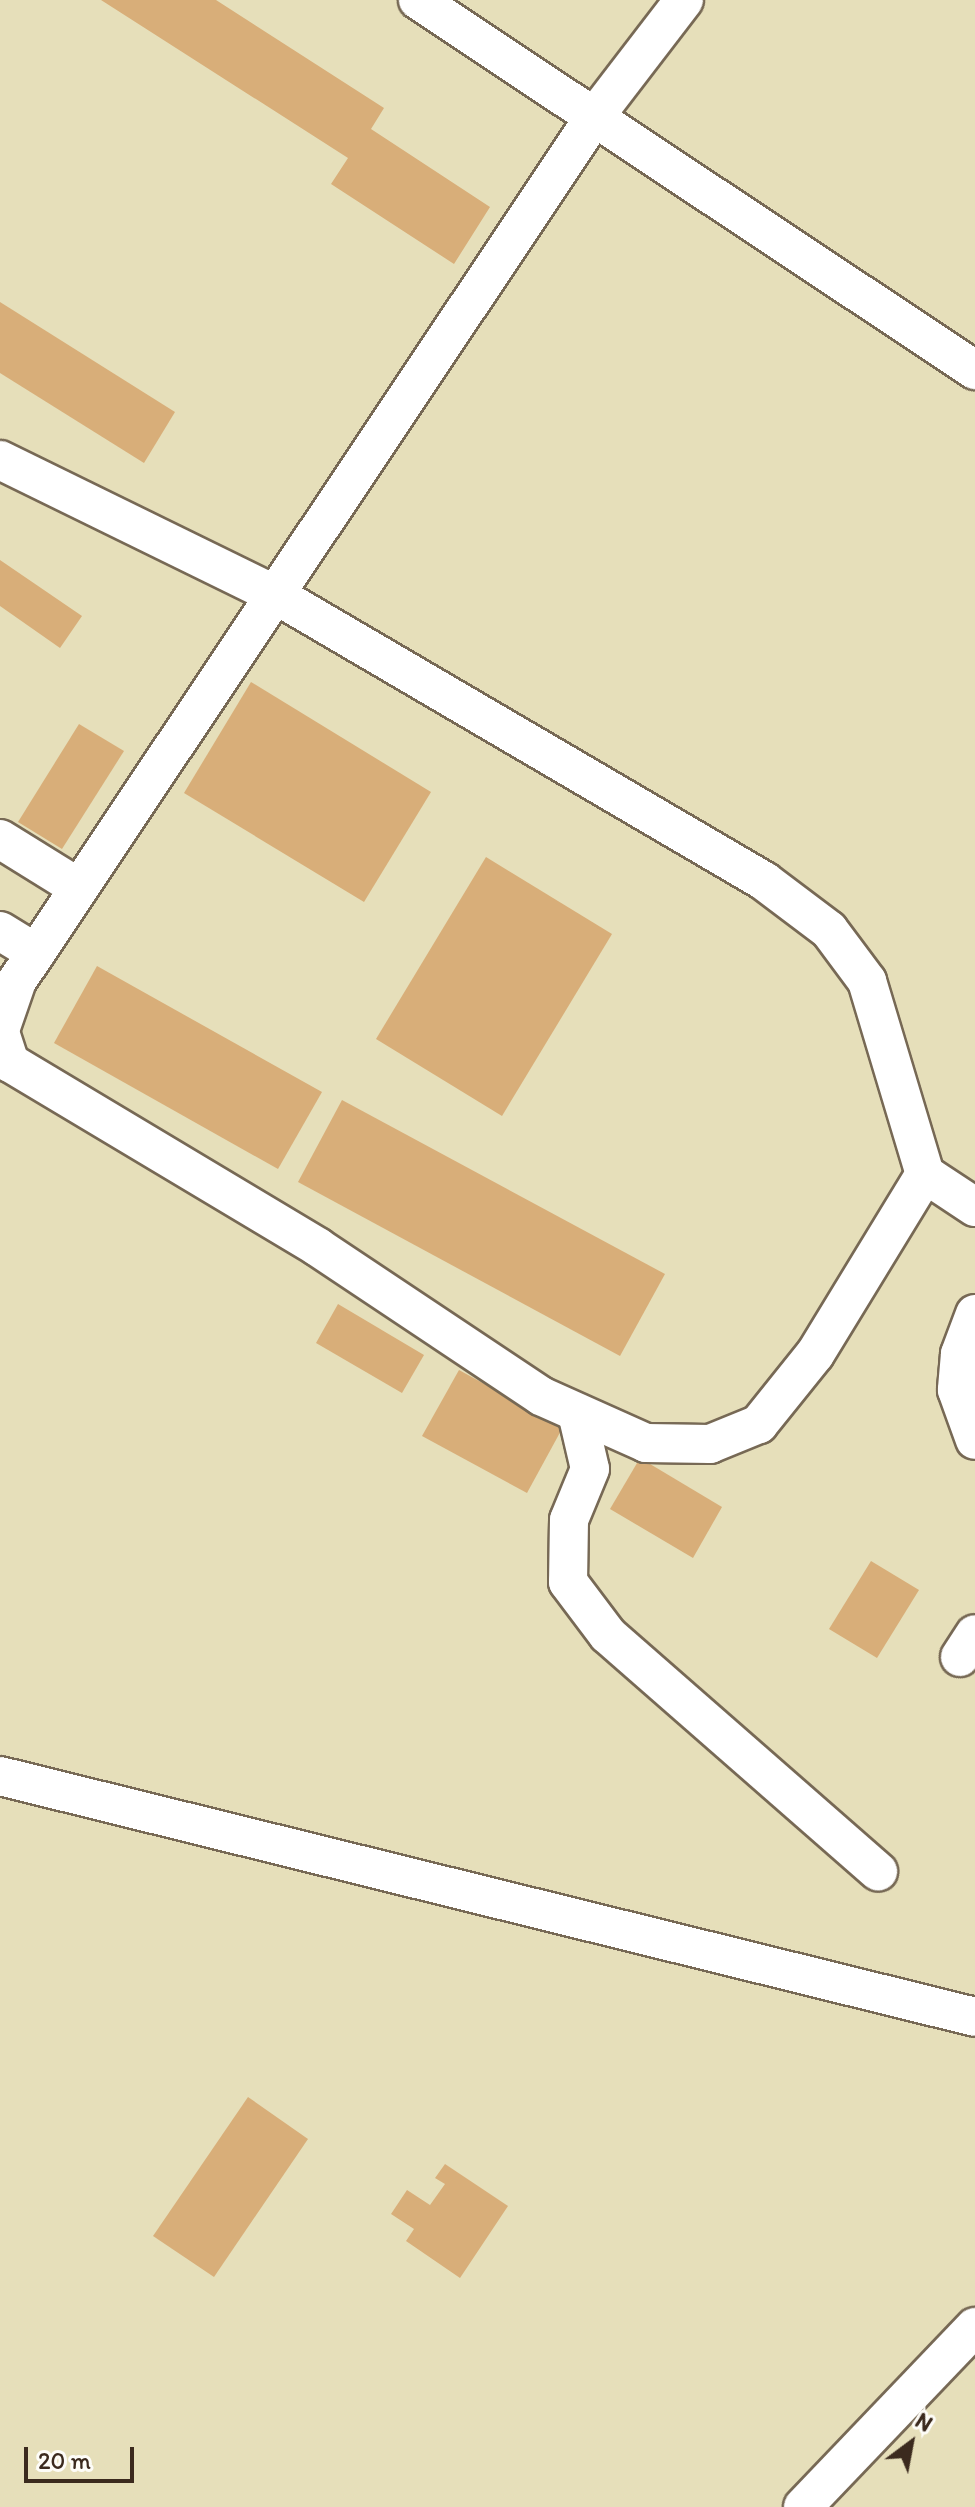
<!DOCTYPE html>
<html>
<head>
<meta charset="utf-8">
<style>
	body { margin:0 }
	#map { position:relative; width:975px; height:2507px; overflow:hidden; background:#e6dfba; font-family:Itim,sans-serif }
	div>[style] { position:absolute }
	.building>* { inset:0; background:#d8ae79 }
	.roads { filter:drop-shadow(2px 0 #776955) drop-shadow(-2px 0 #776955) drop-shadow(0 2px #776955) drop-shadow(0 -2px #776955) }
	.minor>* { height:38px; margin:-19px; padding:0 19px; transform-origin:19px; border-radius:19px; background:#fff }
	span { translate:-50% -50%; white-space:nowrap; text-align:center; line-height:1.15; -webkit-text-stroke:7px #fdfcf7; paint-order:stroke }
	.north { position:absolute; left:871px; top:2403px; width:80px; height:80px; -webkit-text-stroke:6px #fdfcf7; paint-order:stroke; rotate:32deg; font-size:22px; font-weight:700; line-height:32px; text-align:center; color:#3b2a1e }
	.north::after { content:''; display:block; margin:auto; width:28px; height:36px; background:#3b2a1e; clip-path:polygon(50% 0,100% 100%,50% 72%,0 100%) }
	.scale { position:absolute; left:24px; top:2447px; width:110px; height:36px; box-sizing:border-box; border:4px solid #3b2a1e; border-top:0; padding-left:10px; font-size:24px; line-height:28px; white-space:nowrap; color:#3b2a1e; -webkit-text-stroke:6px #fdfcf7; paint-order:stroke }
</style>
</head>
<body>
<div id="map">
	<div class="building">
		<div style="clip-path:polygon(101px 0,216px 0,384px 108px,371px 129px,490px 207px,454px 264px,331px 184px,348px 158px)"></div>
		<div style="clip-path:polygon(0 302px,175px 412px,144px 463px,0 373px)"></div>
		<div style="clip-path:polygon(0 560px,82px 616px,60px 648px,0 606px)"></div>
		<div style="clip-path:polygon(251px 682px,431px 792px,364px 902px,184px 793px)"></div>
		<div style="clip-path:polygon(79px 724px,124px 751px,62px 849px,18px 822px)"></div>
		<div style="clip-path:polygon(486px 857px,612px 934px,502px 1116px,376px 1039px)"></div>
		<div style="clip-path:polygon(97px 966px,322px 1092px,278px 1169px,54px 1043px)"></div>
		<div style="clip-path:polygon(342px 1100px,665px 1274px,620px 1356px,298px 1182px)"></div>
		<div style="clip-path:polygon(338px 1304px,424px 1355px,402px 1393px,316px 1343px)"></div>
		<div style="clip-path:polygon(459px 1370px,563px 1427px,527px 1493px,422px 1436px)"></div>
		<div style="clip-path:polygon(640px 1458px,722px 1507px,693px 1558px,610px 1509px)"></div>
		<div style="clip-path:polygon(871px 1561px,919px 1590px,877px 1658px,829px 1629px)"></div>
		<div style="clip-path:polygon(248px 2097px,308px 2139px,214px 2277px,153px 2236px)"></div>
		<div style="clip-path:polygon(445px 2164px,508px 2206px,460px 2278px,406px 2241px,414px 2229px,391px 2214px,407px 2190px,430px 2205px,445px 2184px,435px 2178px)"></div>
	</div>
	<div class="roads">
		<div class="minor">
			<div style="left:418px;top:0;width:669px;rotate:33.6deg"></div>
			<div style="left:0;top:460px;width:307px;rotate:26.1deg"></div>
			<div style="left:276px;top:595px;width:566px;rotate:30.37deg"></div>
			<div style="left:764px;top:881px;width:81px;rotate:37deg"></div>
			<div style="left:829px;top:930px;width:64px;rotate:53.3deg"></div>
			<div style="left:867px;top:981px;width:202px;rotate:73.3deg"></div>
			<div style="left:925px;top:1174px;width:211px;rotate:121.4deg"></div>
			<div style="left:815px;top:1354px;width:90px;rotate:128.7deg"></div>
			<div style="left:759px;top:1424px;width:53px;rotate:157.8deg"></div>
			<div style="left:710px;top:1444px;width:64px;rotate:-179.1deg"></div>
			<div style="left:646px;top:1443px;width:115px;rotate:-155.9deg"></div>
			<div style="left:541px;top:1396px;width:268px;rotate:-146.3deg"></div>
			<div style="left:318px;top:1247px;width:359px;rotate:-149.1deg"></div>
			<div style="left:10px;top:1063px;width:33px;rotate:-108deg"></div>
			<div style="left:0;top:839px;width:93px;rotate:31.8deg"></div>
			<div style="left:0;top:931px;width:42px;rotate:31.4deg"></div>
			<div style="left:0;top:1030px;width:52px;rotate:-70.9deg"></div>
			<div style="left:17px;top:981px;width:1040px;rotate:-56.25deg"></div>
			<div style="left:595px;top:116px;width:146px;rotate:-52.5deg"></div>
			<div style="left:925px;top:1174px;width:60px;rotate:33.4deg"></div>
			<div style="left:975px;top:1314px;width:43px;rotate:110.6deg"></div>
			<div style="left:960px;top:1354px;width:36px;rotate:95deg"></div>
			<div style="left:957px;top:1390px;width:53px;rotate:70.2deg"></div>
			<div style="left:577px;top:1413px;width:57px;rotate:76.9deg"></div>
			<div style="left:590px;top:1469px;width:55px;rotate:112.4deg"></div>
			<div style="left:569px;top:1520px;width:62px;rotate:90.9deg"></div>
			<div style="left:568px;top:1582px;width:66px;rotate:53deg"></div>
			<div style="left:608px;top:1635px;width:359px;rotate:41.2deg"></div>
			<div style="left:960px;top:1657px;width:27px;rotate:-57deg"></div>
			<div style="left:0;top:1776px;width:1004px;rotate:13.88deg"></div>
			<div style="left:803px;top:2507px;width:249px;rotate:-46.3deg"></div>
		</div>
	</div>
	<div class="north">N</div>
	<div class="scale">20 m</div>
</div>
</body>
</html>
